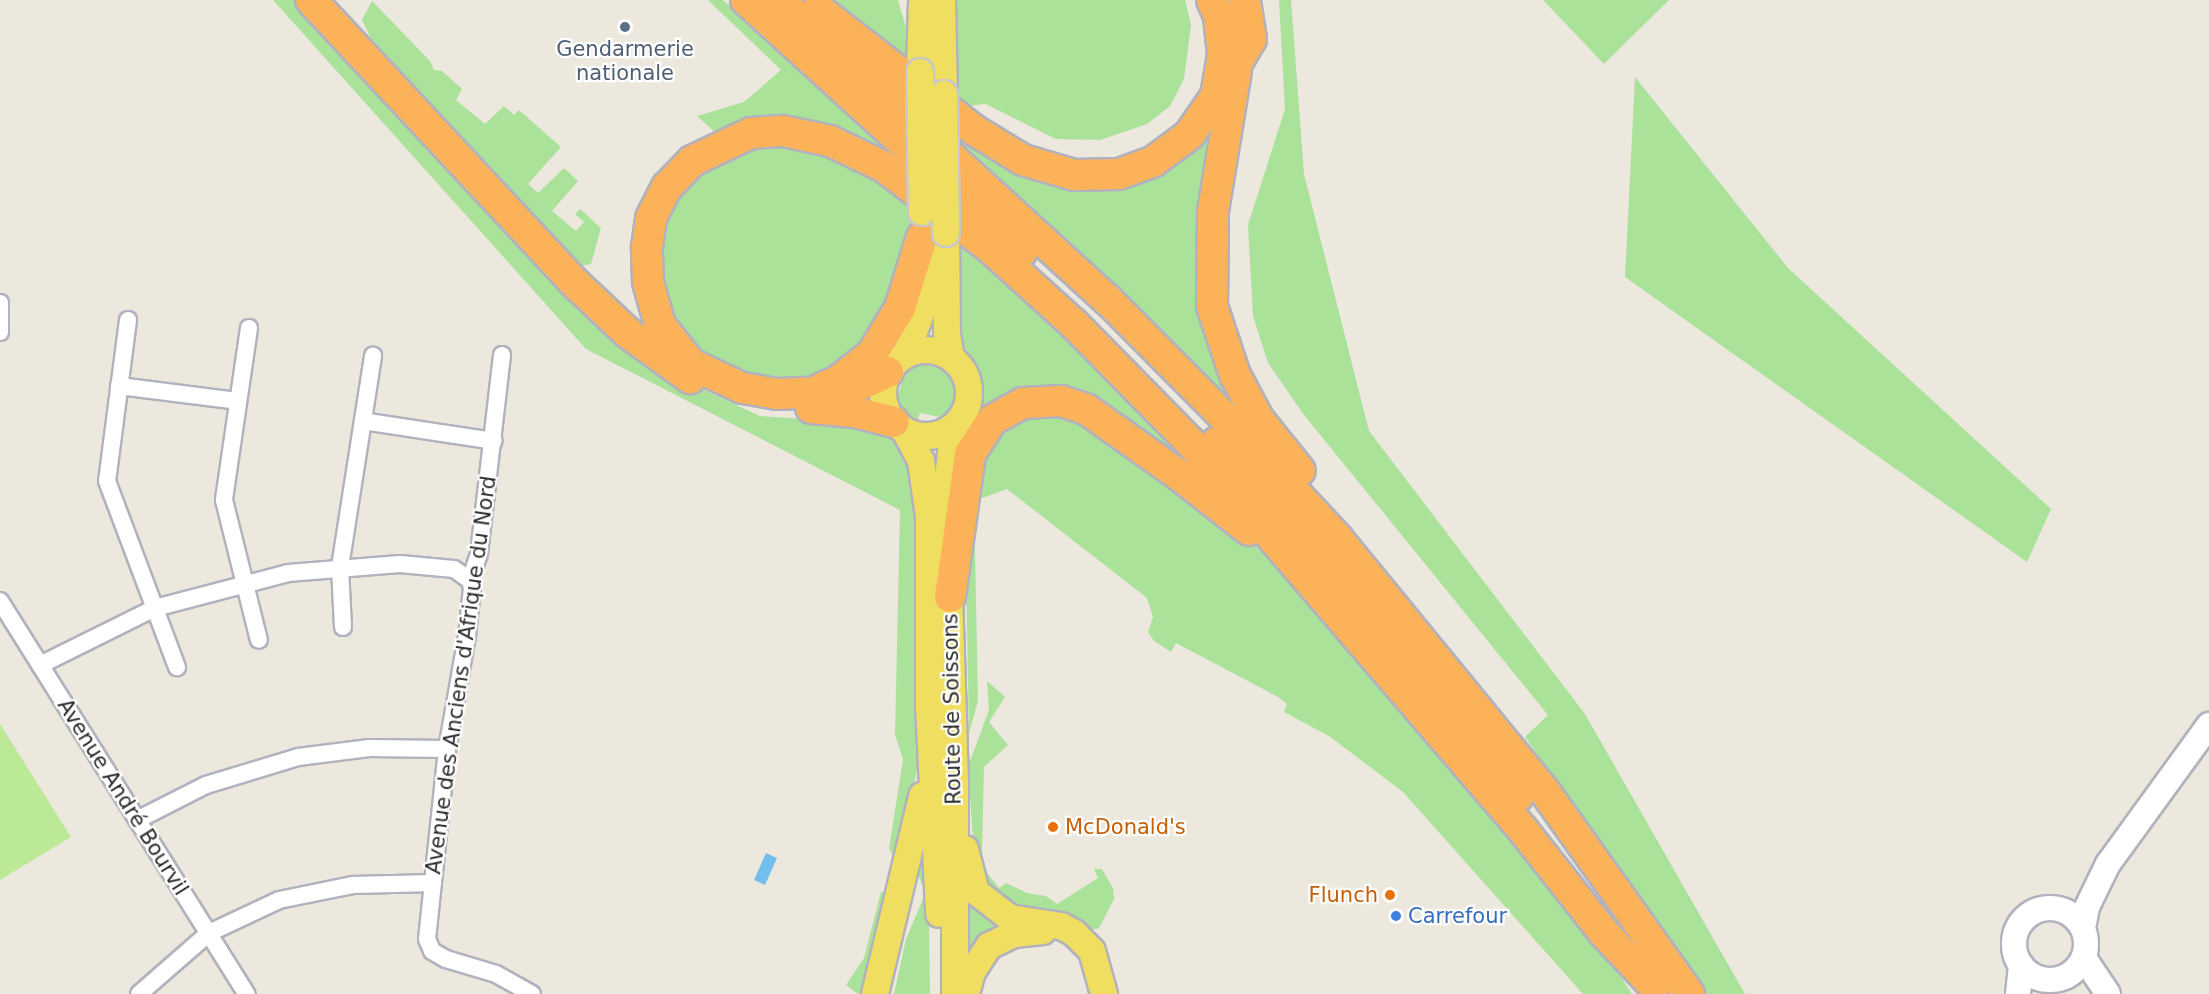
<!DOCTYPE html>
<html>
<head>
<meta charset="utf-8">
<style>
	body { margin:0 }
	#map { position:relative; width:2209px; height:994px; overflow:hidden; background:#ece8dd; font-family:"DejaVu Sans",sans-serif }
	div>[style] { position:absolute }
	.green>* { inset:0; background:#aae29a }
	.pitch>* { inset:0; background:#bce996 }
	.water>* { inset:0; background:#72beed }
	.roads { filter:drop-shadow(2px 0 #b1b2be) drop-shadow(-2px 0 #b1b2be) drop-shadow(0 2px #b1b2be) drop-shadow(0 -2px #b1b2be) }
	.street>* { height:16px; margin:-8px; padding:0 8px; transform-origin:8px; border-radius:8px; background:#fff }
	.secondary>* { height:24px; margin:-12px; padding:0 12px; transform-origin:12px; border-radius:12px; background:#fff }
	.secondary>.ring { margin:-12px; padding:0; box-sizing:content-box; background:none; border:24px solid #fff; border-radius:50% }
	.primary>* { height:26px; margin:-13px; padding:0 13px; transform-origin:13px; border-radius:13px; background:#efde60 }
	.primary>.ring { margin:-13px; padding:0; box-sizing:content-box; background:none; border:26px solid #efde60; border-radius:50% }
	.highway>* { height:30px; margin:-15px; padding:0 15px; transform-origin:15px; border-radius:15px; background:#fcb259 }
	.bridges { filter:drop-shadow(2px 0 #c8c8c8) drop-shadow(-2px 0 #c8c8c8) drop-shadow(0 2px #c8c8c8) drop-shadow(0 -2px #c8c8c8) }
	.primary-bridge>* { height:26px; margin:-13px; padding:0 13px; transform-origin:13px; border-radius:13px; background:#efde60 }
	.dots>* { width:16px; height:16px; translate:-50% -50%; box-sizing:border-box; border:3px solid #fff; border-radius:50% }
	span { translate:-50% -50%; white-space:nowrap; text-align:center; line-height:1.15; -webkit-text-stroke:4.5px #fff; paint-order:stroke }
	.service-label { font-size:21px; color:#4e5e75 }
	.street-label { font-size:21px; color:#2b2b2b }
	.food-label { font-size:21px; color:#c56008 }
	.left { translate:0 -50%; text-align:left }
	.right { translate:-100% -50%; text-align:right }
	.shop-label { font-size:21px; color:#366cbe }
</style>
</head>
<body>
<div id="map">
	<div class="green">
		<div style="clip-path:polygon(273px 0,298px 0,644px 362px,760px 416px,821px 420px,874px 431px,898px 442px,914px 463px,915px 599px,920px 605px,917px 770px,900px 852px,892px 854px,889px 849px,903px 759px,895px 735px,900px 510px,586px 349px)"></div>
		<div style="clip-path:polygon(708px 0,723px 0,910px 164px,853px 144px,718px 135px,697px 116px,744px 102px,781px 70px)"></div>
		<div style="clip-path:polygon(822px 0,898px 0,907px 31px,908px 69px)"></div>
		<div style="clip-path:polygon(955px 0,1185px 0,1191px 25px,1184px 79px,1170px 106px,1147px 124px,1100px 140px,1056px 139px,986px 104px,957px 107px)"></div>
		<div style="clip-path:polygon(1279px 0,1291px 0,1304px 174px,1369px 431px,1585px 714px,1745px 994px,1707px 994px,1525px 737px,1548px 715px,1304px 415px,1268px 363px,1253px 316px,1248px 225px,1285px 109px)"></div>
		<div style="clip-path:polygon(1543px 0,1669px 0,1604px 64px)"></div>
		<div style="clip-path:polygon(372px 1px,430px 61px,434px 70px,442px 71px,462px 89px,456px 100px,485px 124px,504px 106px,514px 115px,519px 110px,561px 147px,528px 184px,538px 193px,564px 168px,578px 181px,552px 211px,576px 231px,584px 222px,575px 214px,580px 209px,601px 228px,591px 264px,574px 267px,375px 47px,362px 20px)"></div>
		<div style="clip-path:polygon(1635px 77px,1788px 268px,2051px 509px,2027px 562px,1625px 277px)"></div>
		<div style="clip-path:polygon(1222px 96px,1229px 386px,1222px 394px,957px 142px,957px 127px,1113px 180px)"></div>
		<div style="clip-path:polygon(759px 142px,809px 147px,910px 195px,911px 233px,885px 313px,864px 347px,810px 381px,768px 386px,696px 356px,657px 295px,657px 234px,680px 185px)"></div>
		<div style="clip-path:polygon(959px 236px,1014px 282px,1213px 484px,1098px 402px,977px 418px,982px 394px,978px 370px,961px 341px)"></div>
		<div style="clip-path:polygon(924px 362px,949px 374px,957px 387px,955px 401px,944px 418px,920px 413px,916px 425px,906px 421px,897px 396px,907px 370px)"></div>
		<div style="clip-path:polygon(1024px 413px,1070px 413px,1233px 526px,1304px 591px,1584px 920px,1632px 994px,1583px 994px,1403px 792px,1329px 736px,1284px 712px,1287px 704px,1278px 697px,1176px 643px,1171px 652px,1154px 641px,1148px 632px,1153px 617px,1147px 598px,1007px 489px,974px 501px,978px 701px,969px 733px,965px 519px,990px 439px)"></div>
		<div style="clip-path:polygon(987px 681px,1005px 697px,989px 722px,1008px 745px,984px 767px,982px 853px,987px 873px,999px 888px,1006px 883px,1027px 893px,1046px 896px,1057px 904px,1098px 878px,1094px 869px,1102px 869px,1113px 888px,1114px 899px,1099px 928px,1086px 931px,999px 905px,975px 869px,968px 767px,989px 710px)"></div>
		<div style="clip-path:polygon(928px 832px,930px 994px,894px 994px,906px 939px,923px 899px,923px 886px,913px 865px)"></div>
		<div style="clip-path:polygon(961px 887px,1000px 919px,1000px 933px,961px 972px)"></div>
		<div style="clip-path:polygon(881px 892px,888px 892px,866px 994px,858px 994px,846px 985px,864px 958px)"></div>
	</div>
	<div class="pitch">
		<div style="clip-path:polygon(0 724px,71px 837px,0 880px)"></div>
	</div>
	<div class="water">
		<div style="clip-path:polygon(766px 853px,777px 858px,765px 885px,754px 880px)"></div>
	</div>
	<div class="roads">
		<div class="street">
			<div style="left:0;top:303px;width:29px;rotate:90deg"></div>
			<div style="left:128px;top:320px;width:162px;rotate:97.4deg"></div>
			<div style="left:107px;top:481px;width:199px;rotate:69.4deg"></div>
			<div style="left:249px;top:328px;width:174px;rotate:98.3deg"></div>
			<div style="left:224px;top:500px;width:144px;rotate:76deg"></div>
			<div style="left:502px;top:355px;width:200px;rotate:96.6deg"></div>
			<div style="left:479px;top:554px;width:28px;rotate:109deg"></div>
			<div style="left:470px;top:580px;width:8px;rotate:76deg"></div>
			<div style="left:472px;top:588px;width:48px;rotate:95.9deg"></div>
			<div style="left:467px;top:636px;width:115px;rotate:100deg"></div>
			<div style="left:447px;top:749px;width:191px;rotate:96deg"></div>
			<div style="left:427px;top:939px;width:13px;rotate:67deg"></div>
			<div style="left:432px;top:951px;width:16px;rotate:30deg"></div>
			<div style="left:446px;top:959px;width:52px;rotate:16.7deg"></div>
			<div style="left:496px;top:974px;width:41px;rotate:29.1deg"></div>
			<div style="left:119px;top:386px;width:119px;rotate:7.2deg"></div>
			<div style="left:363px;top:421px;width:132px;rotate:8.7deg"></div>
			<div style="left:0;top:601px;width:464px;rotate:57.9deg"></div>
			<div style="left:343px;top:627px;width:60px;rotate:-92.9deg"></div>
			<div style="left:340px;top:567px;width:214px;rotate:-81.1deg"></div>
			<div style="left:40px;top:665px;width:128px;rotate:-26.4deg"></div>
			<div style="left:155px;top:608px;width:138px;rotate:-14.7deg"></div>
			<div style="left:288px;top:573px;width:112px;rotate:-4.6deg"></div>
			<div style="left:400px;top:564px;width:54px;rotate:5.3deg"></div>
			<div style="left:454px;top:569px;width:19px;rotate:35deg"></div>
			<div style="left:137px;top:820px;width:77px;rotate:-26.9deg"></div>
			<div style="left:206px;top:785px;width:96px;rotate:-16.9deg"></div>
			<div style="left:298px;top:757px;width:72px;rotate:-7.2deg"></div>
			<div style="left:369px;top:748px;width:78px;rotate:0.7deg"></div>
			<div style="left:139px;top:994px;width:93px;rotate:-41.1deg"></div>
			<div style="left:209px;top:933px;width:77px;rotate:-25.2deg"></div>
			<div style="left:279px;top:900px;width:76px;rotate:-11.5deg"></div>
			<div style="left:353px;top:885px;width:80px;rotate:-1.4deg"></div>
		</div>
		<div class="secondary">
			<div class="ring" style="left:2014px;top:908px;width:48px;height:48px"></div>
			<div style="left:2083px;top:928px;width:21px;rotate:-79deg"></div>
			<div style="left:2087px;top:907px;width:48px;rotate:-64deg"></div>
			<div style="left:2108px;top:864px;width:172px;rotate:-54deg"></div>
			<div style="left:2084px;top:958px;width:43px;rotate:56.3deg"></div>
			<div style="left:2018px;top:994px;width:29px;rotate:-84deg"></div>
		</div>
		<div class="primary">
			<div style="left:942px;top:0;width:94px;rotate:88.8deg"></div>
			<div style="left:920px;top:72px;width:72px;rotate:-88.4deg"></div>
			<div style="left:946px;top:233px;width:101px;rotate:89.4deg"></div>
			<div style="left:947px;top:334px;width:24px;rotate:81deg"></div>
			<div class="ring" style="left:883px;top:350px;width:60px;height:60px"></div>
			<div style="left:906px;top:354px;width:44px;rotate:-69.9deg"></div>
			<div style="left:921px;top:313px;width:63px;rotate:-89.1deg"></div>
			<div style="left:954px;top:426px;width:70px;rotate:96.5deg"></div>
			<div style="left:946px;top:496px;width:288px;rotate:88.2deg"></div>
			<div style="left:955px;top:784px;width:210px;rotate:90deg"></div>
			<div style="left:905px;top:431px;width:34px;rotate:62deg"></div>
			<div style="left:921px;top:461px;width:57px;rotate:81.9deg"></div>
			<div style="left:929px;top:517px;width:189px;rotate:90deg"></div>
			<div style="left:929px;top:706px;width:208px;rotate:87.2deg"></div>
			<div style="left:965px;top:849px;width:44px;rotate:75.7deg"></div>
			<div style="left:976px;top:892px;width:43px;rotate:37.4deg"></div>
			<div style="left:1010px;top:918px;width:52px;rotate:8.9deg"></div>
			<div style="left:1061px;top:926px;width:15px;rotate:28deg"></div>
			<div style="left:1074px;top:933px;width:25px;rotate:45deg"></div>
			<div style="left:1092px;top:951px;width:45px;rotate:74.4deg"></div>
			<div style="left:875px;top:994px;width:204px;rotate:-76.6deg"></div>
			<div style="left:966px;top:994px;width:23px;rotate:-75deg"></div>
			<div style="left:972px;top:972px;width:31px;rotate:-57deg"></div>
			<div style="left:989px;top:946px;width:28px;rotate:-26deg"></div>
			<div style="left:1014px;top:934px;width:29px;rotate:-6deg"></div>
		</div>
		<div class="highway">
			<div style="left:311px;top:0;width:390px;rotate:47deg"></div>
			<div style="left:577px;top:285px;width:70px;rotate:43.3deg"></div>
			<div style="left:628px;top:333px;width:77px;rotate:36deg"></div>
			<div style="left:746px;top:0;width:373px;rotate:42.3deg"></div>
			<div style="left:779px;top:0;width:445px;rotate:42.4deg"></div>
			<div style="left:1108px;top:300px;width:179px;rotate:45.2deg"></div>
			<div style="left:1234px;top:427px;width:153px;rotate:47.1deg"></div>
			<div style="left:1338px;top:539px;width:327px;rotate:50.7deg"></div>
			<div style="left:1545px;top:792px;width:248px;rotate:54.5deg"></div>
			<div style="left:818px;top:9px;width:197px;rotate:37.8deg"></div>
			<div style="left:974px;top:130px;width:57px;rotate:31.5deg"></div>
			<div style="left:1023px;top:160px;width:53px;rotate:16.4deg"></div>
			<div style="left:1074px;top:175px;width:45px;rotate:-1.3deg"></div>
			<div style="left:1119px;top:174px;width:37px;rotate:-20deg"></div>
			<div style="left:1154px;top:161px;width:44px;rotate:-36.6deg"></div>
			<div style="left:1189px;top:135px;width:47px;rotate:-55.3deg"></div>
			<div style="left:1216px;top:96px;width:42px;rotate:-80.3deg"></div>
			<div style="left:1223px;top:55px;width:39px;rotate:-96deg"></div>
			<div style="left:1219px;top:16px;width:17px;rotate:-114deg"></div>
			<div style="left:1237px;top:63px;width:28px;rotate:-60deg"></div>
			<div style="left:1251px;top:39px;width:39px;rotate:-99deg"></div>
			<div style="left:1236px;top:71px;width:143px;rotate:99.3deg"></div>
			<div style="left:1213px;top:212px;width:94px;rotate:90.6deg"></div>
			<div style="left:1212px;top:306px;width:73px;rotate:71.6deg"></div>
			<div style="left:1235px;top:375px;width:51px;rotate:61.9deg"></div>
			<div style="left:1259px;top:420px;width:65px;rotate:51.2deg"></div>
			<div style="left:888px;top:372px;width:45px;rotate:155.1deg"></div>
			<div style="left:847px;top:391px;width:70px;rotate:177.5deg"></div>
			<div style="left:777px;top:394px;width:36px;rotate:-170deg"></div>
			<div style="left:742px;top:388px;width:56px;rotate:-154.8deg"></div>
			<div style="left:691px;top:364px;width:50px;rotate:-128.5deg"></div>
			<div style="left:660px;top:325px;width:45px;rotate:-105.6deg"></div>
			<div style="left:648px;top:282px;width:35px;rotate:-92deg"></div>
			<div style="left:647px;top:247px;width:29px;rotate:-82deg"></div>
			<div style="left:651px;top:218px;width:35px;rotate:-63deg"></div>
			<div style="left:667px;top:187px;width:36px;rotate:-46deg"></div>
			<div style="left:692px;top:161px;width:65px;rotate:-25.4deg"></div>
			<div style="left:751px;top:133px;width:32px;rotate:-4deg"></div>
			<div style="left:783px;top:131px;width:48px;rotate:12deg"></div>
			<div style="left:830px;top:141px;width:60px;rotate:25.7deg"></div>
			<div style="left:884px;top:167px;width:132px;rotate:37.3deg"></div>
			<div style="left:989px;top:247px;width:115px;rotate:42.2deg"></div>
			<div style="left:1074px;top:324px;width:167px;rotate:45.5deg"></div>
			<div style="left:1191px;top:443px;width:510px;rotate:49.37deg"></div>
			<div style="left:1523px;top:830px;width:131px;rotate:51.8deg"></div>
			<div style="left:1604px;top:933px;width:73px;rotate:46.7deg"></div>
			<div style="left:822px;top:388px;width:17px;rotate:-24deg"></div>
			<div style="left:838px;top:381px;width:43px;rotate:-38.5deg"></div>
			<div style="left:872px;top:354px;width:54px;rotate:-58.7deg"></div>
			<div style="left:900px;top:308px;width:74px;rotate:-72.8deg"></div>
			<div style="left:811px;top:408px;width:43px;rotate:5.3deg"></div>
			<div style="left:854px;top:412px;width:41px;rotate:14deg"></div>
			<div style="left:1217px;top:442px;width:189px;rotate:47.8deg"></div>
			<div style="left:1344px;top:582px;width:276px;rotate:50.9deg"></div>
			<div style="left:950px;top:597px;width:144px;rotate:-82deg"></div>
			<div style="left:970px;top:454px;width:40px;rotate:-57.1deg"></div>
			<div style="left:992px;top:420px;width:35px;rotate:-29deg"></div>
			<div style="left:1023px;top:403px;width:38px;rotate:-3deg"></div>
			<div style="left:1061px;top:401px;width:26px;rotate:18deg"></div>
			<div style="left:1086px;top:409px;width:114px;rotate:35.4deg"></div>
			<div style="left:1179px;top:475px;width:89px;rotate:38.2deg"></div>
		</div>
	</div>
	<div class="bridges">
		<div class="primary-bridge">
			<div style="left:920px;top:72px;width:140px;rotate:89.2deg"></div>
			<div style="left:944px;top:94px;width:139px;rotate:89.2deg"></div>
		</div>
	</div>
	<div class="dots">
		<div style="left:625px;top:27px;background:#5c6f8a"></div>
		<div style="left:1053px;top:827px;background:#e8710a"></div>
		<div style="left:1390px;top:895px;background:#e8710a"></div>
		<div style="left:1396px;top:916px;background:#3f7fe0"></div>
	</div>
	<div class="service-label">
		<span style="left:625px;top:61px">Gendarmerie<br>nationale</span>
	</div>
	<div class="street-label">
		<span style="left:461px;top:675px;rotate:-82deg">Avenue des Anciens d'Afrique du Nord</span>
		<span style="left:952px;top:709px;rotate:-91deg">Route de Soissons</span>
		<span style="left:123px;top:797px;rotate:58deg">Avenue André Bourvil</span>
	</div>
	<div class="food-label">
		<span class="left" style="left:1065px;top:827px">McDonald's</span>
		<span class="right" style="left:1378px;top:895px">Flunch</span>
	</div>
	<div class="shop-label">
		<span class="left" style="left:1408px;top:916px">Carrefour</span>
	</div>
</div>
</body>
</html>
